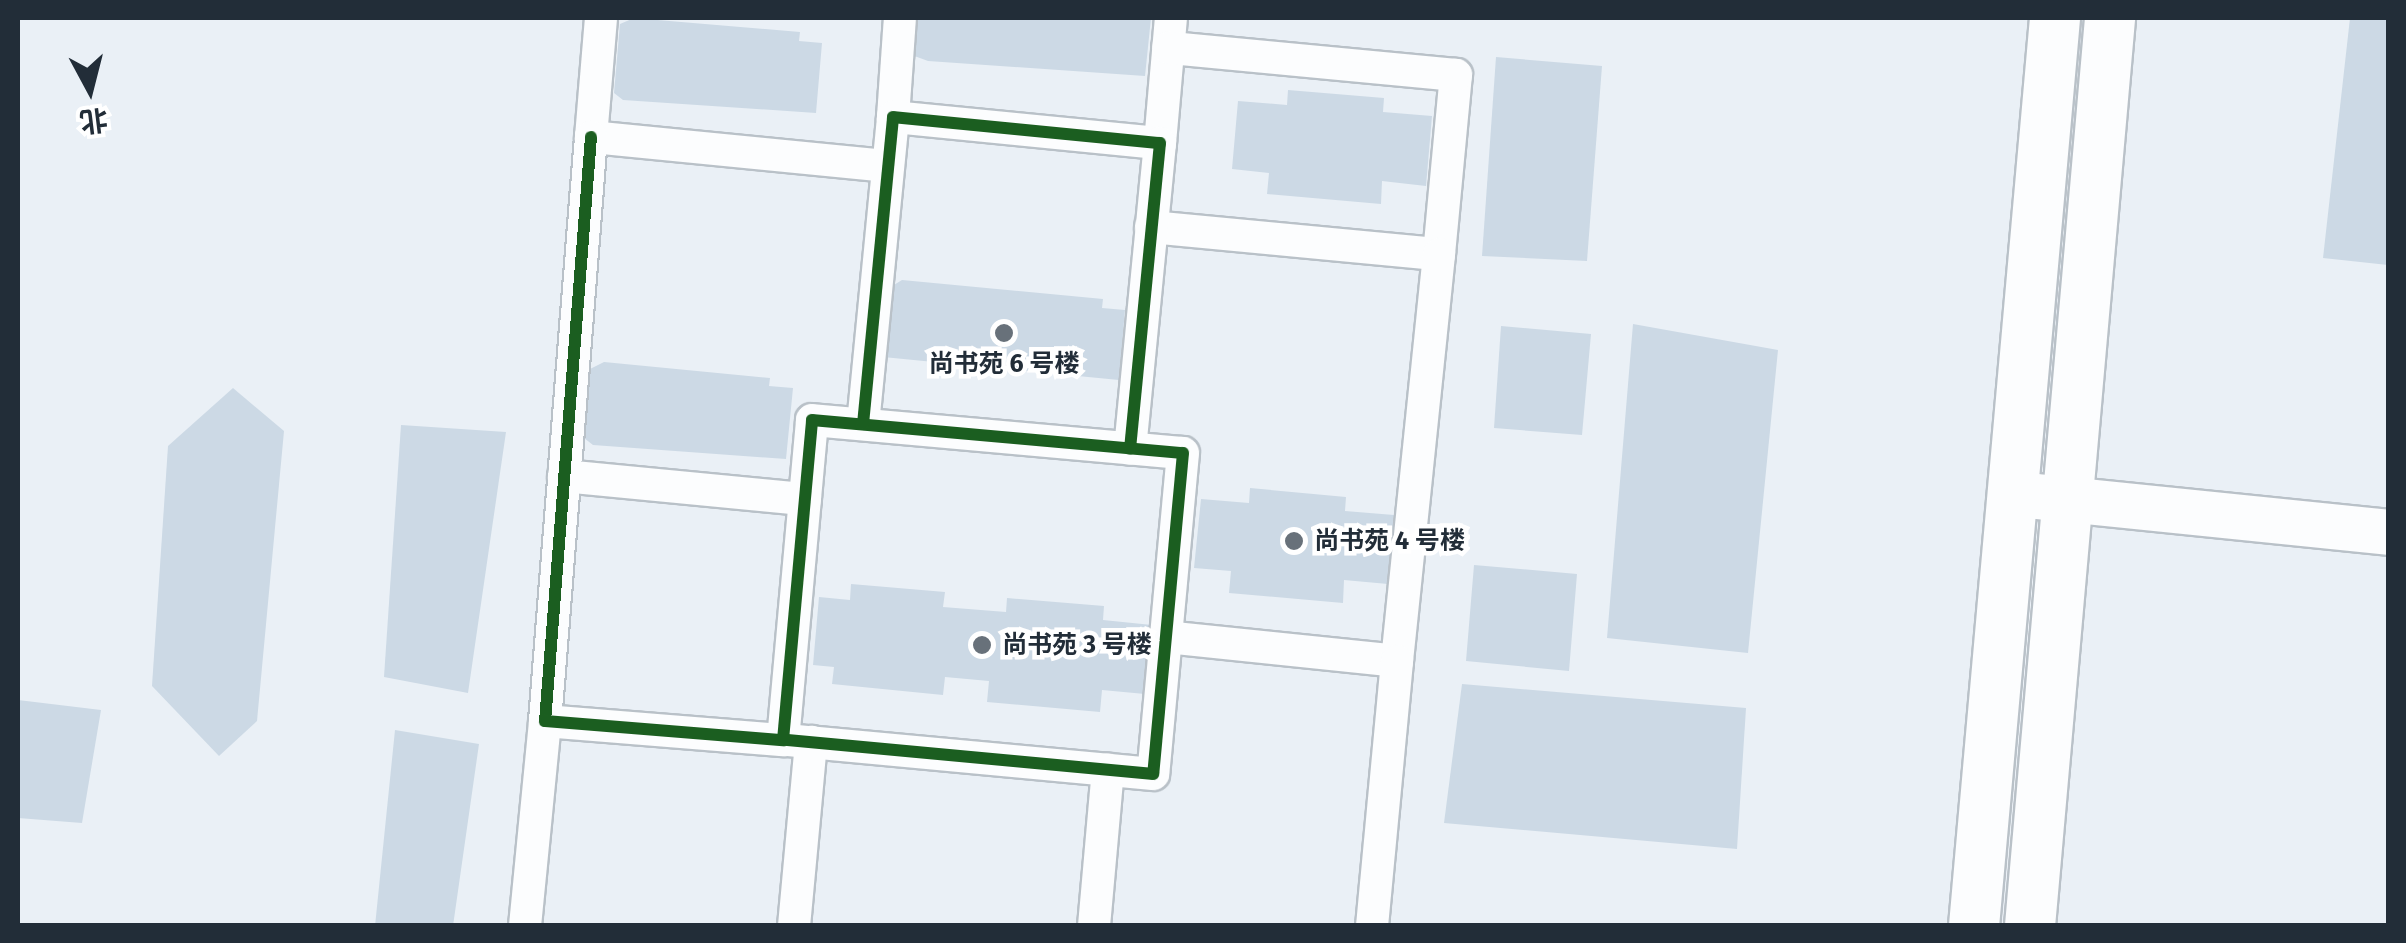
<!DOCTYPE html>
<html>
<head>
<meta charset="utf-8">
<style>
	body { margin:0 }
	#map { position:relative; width:2406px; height:943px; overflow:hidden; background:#eaf0f6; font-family:"Fira Sans","Noto Sans SC",sans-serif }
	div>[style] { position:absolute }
	.building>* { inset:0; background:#ccd9e5 }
	.roads { filter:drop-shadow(2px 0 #b9c1c8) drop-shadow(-2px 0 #b9c1c8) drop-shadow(0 2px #b9c1c8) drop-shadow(0 -2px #b9c1c8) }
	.street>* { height:32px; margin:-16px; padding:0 16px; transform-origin:16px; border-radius:16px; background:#fcfdfe }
	.secondary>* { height:45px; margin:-22.5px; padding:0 22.5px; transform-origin:22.5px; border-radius:22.5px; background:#fcfdfe }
	.primary>* { height:50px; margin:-25px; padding:0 25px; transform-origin:25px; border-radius:25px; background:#fcfdfe }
	.cycleway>* { height:12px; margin:-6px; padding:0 6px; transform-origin:6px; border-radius:6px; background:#1b5e20 }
	.dots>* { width:28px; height:28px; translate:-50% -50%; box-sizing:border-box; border:5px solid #fff; border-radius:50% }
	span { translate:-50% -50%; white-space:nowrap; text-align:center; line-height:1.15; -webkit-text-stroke:9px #fff; paint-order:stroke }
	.poi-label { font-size:25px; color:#222d38; font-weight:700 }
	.left { translate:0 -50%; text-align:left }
	.frame { position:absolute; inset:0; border:20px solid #222d38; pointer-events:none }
	.north { position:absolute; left:40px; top:40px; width:100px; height:100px; -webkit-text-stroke:8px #fff; paint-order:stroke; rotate:173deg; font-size:28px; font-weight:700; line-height:40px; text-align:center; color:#222d38 }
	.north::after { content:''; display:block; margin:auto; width:35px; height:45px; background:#222d38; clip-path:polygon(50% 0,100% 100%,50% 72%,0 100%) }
</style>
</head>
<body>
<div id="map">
	<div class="building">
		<div style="clip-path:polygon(634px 18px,800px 32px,799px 41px,822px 43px,816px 113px,623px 100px,614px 93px,620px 24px)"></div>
		<div style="clip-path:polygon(913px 18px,1151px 18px,1145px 76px,928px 61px,909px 54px)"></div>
		<div style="clip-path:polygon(2350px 18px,2388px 18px,2388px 265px,2323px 258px)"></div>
		<div style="clip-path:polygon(1496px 57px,1602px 66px,1587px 261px,1482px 256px)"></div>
		<div style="clip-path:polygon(1288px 90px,1384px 98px,1383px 112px,1432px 116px,1426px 186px,1382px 181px,1381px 204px,1267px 194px,1269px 173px,1232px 169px,1238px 101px,1287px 105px)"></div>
		<div style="clip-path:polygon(902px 280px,1103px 299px,1102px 308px,1125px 310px,1119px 380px,883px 357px,889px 288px)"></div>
		<div style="clip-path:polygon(1633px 324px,1778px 350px,1748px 653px,1607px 638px)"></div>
		<div style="clip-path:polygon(1501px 326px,1591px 334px,1582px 435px,1494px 428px)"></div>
		<div style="clip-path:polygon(604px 362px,770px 378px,769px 386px,793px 388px,786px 459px,593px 445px,584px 438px,590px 369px)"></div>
		<div style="clip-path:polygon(233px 388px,284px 431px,257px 721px,219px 756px,152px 686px,168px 446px)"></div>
		<div style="clip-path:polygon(401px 425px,506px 432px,468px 693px,384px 677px)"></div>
		<div style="clip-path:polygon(1250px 488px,1346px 497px,1345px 511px,1394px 515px,1388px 584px,1344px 580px,1343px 603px,1229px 593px,1231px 571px,1194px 568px,1201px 499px,1249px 503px)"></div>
		<div style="clip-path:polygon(1474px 565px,1577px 574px,1569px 671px,1466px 661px)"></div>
		<div style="clip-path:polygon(851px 584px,945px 592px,943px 607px,1006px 612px,1007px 598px,1104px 606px,1103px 620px,1152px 625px,1145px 694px,1102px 690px,1100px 712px,987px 702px,989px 681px,945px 677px,943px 695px,832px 684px,834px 667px,813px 665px,819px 597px,850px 600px)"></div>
		<div style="clip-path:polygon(1462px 684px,1746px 708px,1737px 849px,1444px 823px)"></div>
		<div style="clip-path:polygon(18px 700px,101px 710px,82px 823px,18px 818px)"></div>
		<div style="clip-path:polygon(395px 730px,479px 744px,453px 926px,375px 926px)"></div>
	</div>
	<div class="roads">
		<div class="street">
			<div style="left:601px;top:18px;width:119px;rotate:94.8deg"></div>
			<div style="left:591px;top:137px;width:298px;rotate:5.6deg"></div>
			<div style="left:893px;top:117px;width:99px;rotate:-86deg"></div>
			<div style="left:591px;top:137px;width:586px;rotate:94.5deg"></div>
			<div style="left:545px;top:721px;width:239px;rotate:4.6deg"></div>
			<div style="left:1160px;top:143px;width:125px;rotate:-85deg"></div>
			<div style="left:1151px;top:227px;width:289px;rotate:5.4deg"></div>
			<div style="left:1439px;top:254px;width:180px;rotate:-84.6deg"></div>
			<div style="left:1456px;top:75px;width:289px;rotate:-174.6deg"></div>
			<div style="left:812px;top:420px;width:372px;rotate:5.1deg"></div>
			<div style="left:1183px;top:453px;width:322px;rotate:95.3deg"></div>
			<div style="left:1153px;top:774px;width:372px;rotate:-174.7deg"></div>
			<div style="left:783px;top:740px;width:321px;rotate:-84.8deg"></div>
			<div style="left:863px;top:424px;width:308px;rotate:-84.4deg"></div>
			<div style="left:893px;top:117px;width:268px;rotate:5.6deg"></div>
			<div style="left:1160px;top:143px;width:307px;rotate:95.6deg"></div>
			<div style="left:564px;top:476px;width:242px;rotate:5.5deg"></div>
			<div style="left:1166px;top:637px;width:232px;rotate:5.9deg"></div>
			<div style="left:1397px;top:661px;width:409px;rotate:-84.1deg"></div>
			<div style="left:525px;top:926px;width:206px;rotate:-84.4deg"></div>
			<div style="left:794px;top:926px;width:185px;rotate:-84.7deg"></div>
			<div style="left:1094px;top:926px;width:157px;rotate:-84.9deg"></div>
			<div style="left:1372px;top:926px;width:266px;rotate:-84.6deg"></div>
		</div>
		<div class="secondary">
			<div style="left:2016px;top:494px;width:374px;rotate:5.8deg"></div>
		</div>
		<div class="primary">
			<div style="left:1974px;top:926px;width:912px;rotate:-84.9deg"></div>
			<div style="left:2030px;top:926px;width:912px;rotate:-84.96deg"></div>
		</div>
	</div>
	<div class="cycleway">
		<div style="left:591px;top:137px;width:586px;rotate:94.5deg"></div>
		<div style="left:545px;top:721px;width:239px;rotate:4.6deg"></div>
		<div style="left:812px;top:420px;width:372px;rotate:5.1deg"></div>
		<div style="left:1183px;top:453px;width:322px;rotate:95.3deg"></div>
		<div style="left:1153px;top:774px;width:372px;rotate:-174.7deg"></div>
		<div style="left:783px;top:740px;width:321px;rotate:-84.8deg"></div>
		<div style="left:863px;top:424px;width:308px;rotate:-84.4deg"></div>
		<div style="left:893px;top:117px;width:268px;rotate:5.6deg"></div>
		<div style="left:1160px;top:143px;width:307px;rotate:95.6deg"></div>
	</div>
	<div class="dots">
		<div style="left:1004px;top:333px;background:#68717a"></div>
		<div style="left:1294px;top:541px;background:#68717a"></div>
		<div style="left:982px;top:645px;background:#68717a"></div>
	</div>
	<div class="poi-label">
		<span style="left:1004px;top:364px">尚书苑 6 号楼</span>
		<span class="left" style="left:1314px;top:541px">尚书苑 4 号楼</span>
		<span class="left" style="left:1002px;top:645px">尚书苑 3 号楼</span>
	</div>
	<div class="frame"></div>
	<div class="north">北</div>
</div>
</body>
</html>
